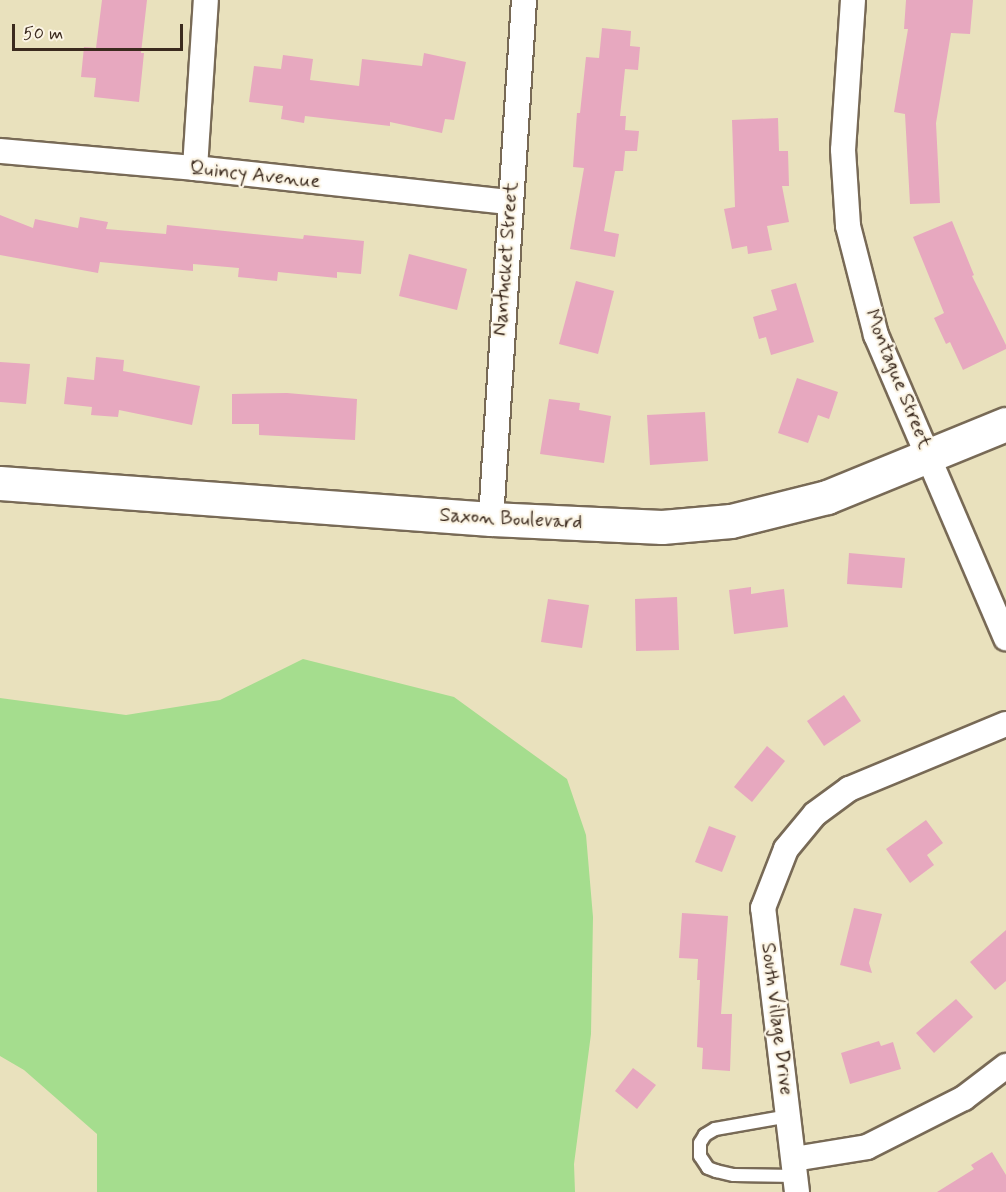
<!DOCTYPE html>
<html>
<head>
<meta charset="utf-8">
<style>
	body { margin:0 }
	#map { position:relative; width:1006px; height:1192px; overflow:hidden; background:#e9e1bd; font-family:Mynerve,sans-serif }
	div>[style] { position:absolute }
	.green>* { inset:0; background:#a5dd8e }
	.building>* { inset:0; background:#e7a8bf }
	.roads { filter:drop-shadow(2px 0 #786a56) drop-shadow(-2px 0 #786a56) drop-shadow(0 2px #786a56) drop-shadow(0 -2px #786a56) }
	.lane>* { height:12px; margin:-6px; padding:0 6px; transform-origin:6px; border-radius:6px; background:#fff }
	.street>* { height:24px; margin:-12px; padding:0 12px; transform-origin:12px; border-radius:12px; background:#fff }
	.secondary>* { height:33px; margin:-16.5px; padding:0 16.5px; transform-origin:16.5px; border-radius:16.5px; background:#fff }
	span { translate:-50% -50%; white-space:nowrap; text-align:center; line-height:1.15; -webkit-text-stroke:4.5px #fcf5e5; paint-order:stroke }
	.street-label { font-size:20px; color:#3b2a1e }
	.scale { position:absolute; left:12px; top:24px; width:171px; height:27px; box-sizing:border-box; border:3px solid #3b2a1e; border-top:0; padding-left:8px; font-size:18px; line-height:21px; white-space:nowrap; color:#3b2a1e; -webkit-text-stroke:4px #fcf5e5; paint-order:stroke }
</style>
</head>
<body>
<div id="map">
	<div class="green">
		<div style="clip-path:polygon(303px 659px,454px 697px,567px 779px,586px 835px,593px 917px,591px 1034px,574px 1164px,575px 1192px,97px 1192px,97px 1134px,24px 1070px,0 1056px,0 698px,126px 715px,220px 700px)"></div>
	</div>
	<div class="building">
		<div style="clip-path:polygon(102px 0,147px 0,141px 53px,144px 53px,139px 102px,94px 97px,96px 78px,81px 77px,84px 47px,96px 48px)"></div>
		<div style="clip-path:polygon(906px 0,973px 0,970px 34px,951px 33px,936px 123px,940px 203px,910px 204px,905px 114px,894px 112px,908px 29px,904px 29px)"></div>
		<div style="clip-path:polygon(602px 28px,631px 31px,630px 46px,640px 47px,638px 70px,625px 69px,620px 116px,626px 116px,625px 130px,639px 131px,637px 151px,625px 151px,623px 171px,615px 171px,604px 231px,619px 234px,615px 257px,570px 249px,584px 168px,573px 167px,577px 113px,580px 113px,586px 57px,599px 58px)"></div>
		<div style="clip-path:polygon(424px 53px,466px 62px,454px 120px,445px 119px,442px 133px,390px 122px,390px 126px,305px 116px,304px 123px,281px 119px,283px 106px,249px 102px,254px 66px,281px 69px,283px 55px,313px 59px,310px 80px,359px 86px,362px 59px,422px 66px)"></div>
		<div style="clip-path:polygon(778px 118px,779px 151px,788px 151px,789px 186px,782px 186px,789px 222px,767px 226px,772px 250px,748px 254px,747px 246px,732px 249px,724px 209px,735px 207px,732px 120px)"></div>
		<div style="clip-path:polygon(0 215px,33px 228px,35px 219px,78px 228px,80px 217px,108px 222px,106px 229px,166px 234px,167px 225px,303px 239px,304px 235px,364px 241px,361px 274px,337px 272px,337px 278px,278px 272px,277px 281px,238px 277px,239px 268px,193px 264px,193px 271px,100px 262px,98px 273px,0 255px)"></div>
		<div style="clip-path:polygon(952px 221px,974px 275px,972px 276px,1006px 345px,1006px 349px,963px 370px,950px 342px,946px 344px,934px 318px,944px 313px,913px 237px)"></div>
		<div style="clip-path:polygon(409px 254px,467px 269px,457px 310px,399px 296px)"></div>
		<div style="clip-path:polygon(576px 281px,614px 291px,598px 354px,559px 344px)"></div>
		<div style="clip-path:polygon(796px 283px,814px 342px,771px 355px,766px 337px,759px 339px,753px 317px,777px 310px,771px 290px)"></div>
		<div style="clip-path:polygon(96px 357px,124px 360px,123px 371px,200px 386px,192px 425px,119px 410px,118px 417px,91px 415px,92px 407px,64px 404px,67px 377px,94px 380px)"></div>
		<div style="clip-path:polygon(0 362px,30px 364px,26px 404px,0 402px)"></div>
		<div style="clip-path:polygon(797px 378px,838px 392px,829px 419px,818px 415px,808px 443px,778px 433px)"></div>
		<div style="clip-path:polygon(287px 393px,357px 399px,355px 440px,259px 435px,259px 424px,232px 424px,232px 394px)"></div>
		<div style="clip-path:polygon(549px 399px,580px 403px,579px 410px,611px 416px,604px 463px,540px 454px)"></div>
		<div style="clip-path:polygon(705px 412px,708px 461px,650px 465px,647px 415px)"></div>
		<div style="clip-path:polygon(849px 553px,905px 558px,902px 588px,847px 584px)"></div>
		<div style="clip-path:polygon(751px 587px,751px 594px,784px 589px,788px 627px,734px 634px,729px 590px)"></div>
		<div style="clip-path:polygon(677px 597px,679px 650px,636px 651px,635px 599px)"></div>
		<div style="clip-path:polygon(548px 599px,589px 605px,582px 648px,541px 642px)"></div>
		<div style="clip-path:polygon(844px 695px,861px 721px,824px 746px,807px 721px)"></div>
		<div style="clip-path:polygon(767px 746px,785px 761px,752px 802px,734px 787px)"></div>
		<div style="clip-path:polygon(926px 820px,943px 843px,927px 855px,934px 865px,910px 883px,886px 849px)"></div>
		<div style="clip-path:polygon(709px 826px,736px 836px,722px 872px,695px 862px)"></div>
		<div style="clip-path:polygon(854px 908px,882px 914px,869px 963px,872px 973px,840px 965px)"></div>
		<div style="clip-path:polygon(682px 913px,728px 916px,721px 1014px,732px 1014px,730px 1071px,702px 1069px,703px 1048px,697px 1047px,700px 980px,697px 980px,698px 959px,679px 958px)"></div>
		<div style="clip-path:polygon(1006px 930px,1006px 981px,995px 990px,970px 962px)"></div>
		<div style="clip-path:polygon(956px 999px,973px 1017px,934px 1053px,916px 1033px)"></div>
		<div style="clip-path:polygon(879px 1041px,881px 1046px,893px 1042px,901px 1069px,850px 1084px,841px 1053px)"></div>
		<div style="clip-path:polygon(633px 1068px,656px 1085px,637px 1109px,615px 1091px)"></div>
		<div style="clip-path:polygon(992px 1152px,1006px 1175px,1006px 1192px,937px 1192px,974px 1169px,971px 1165px)"></div>
	</div>
	<div class="roads">
		<div class="lane">
			<div style="left:789px;top:1116px;width:75px;rotate:170deg"></div>
			<div style="left:715px;top:1129px;width:12px;rotate:149deg"></div>
			<div style="left:705px;top:1135px;width:9px;rotate:122deg"></div>
			<div style="left:700px;top:1143px;width:13px;rotate:90deg"></div>
			<div style="left:700px;top:1156px;width:14px;rotate:56deg"></div>
			<div style="left:708px;top:1168px;width:9px;rotate:21deg"></div>
			<div style="left:716px;top:1171px;width:18px;rotate:13deg"></div>
			<div style="left:734px;top:1175px;width:61px;rotate:0.9deg"></div>
		</div>
		<div class="street">
			<div style="left:853px;top:0;width:150px;rotate:93.8deg"></div>
			<div style="left:843px;top:150px;width:76px;rotate:86.2deg"></div>
			<div style="left:848px;top:226px;width:113px;rotate:75.6deg"></div>
			<div style="left:876px;top:335px;width:330px;rotate:66.8deg"></div>
			<div style="left:0;top:151px;width:196px;rotate:5deg"></div>
			<div style="left:195px;top:168px;width:317px;rotate:6.2deg"></div>
			<div style="left:195px;top:168px;width:168px;rotate:-86.3deg"></div>
			<div style="left:491px;top:519px;width:520px;rotate:-86.36deg"></div>
			<div style="left:794px;top:1159px;width:74px;rotate:-9.3deg"></div>
			<div style="left:867px;top:1147px;width:109px;rotate:-26.8deg"></div>
			<div style="left:964px;top:1098px;width:53px;rotate:-37.3deg"></div>
			<div style="left:797px;top:1192px;width:286px;rotate:-96.8deg"></div>
			<div style="left:763px;top:908px;width:63px;rotate:-68.7deg"></div>
			<div style="left:786px;top:849px;width:45px;rotate:-50.4deg"></div>
			<div style="left:815px;top:814px;width:42px;rotate:-36.3deg"></div>
			<div style="left:849px;top:789px;width:170px;rotate:-22.5deg"></div>
		</div>
		<div class="secondary">
			<div style="left:0;top:483px;width:492px;rotate:4.2deg"></div>
			<div style="left:491px;top:519px;width:171px;rotate:2.7deg"></div>
			<div style="left:662px;top:527px;width:69px;rotate:-5deg"></div>
			<div style="left:731px;top:521px;width:99px;rotate:-14deg"></div>
			<div style="left:827px;top:497px;width:193px;rotate:-22.2deg"></div>
		</div>
	</div>
	<div class="street-label">
		<span style="left:255px;top:175px;rotate:6deg">Quincy Avenue</span>
		<span style="left:506px;top:259px;rotate:-86deg">Nantucket Street</span>
		<span style="left:898px;top:379px;rotate:68deg">Montague Street</span>
		<span style="left:511px;top:519px;rotate:3deg">Saxon Boulevard</span>
		<span style="left:777px;top:1019px;rotate:83deg">South Village Drive</span>
	</div>
	<div class="scale">50 m</div>
</div>
</body>
</html>
